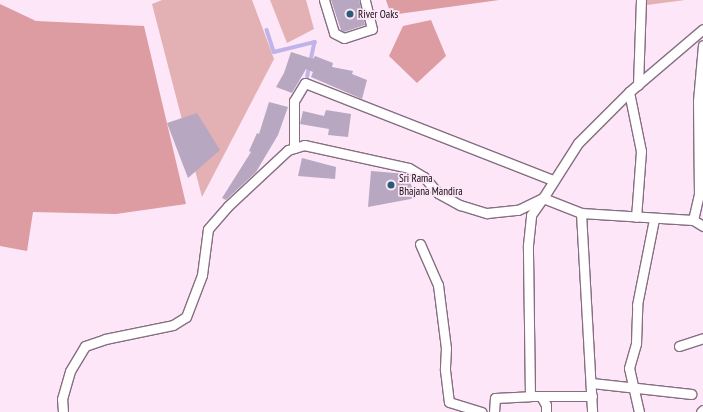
<!DOCTYPE html>
<html>
<head>
<meta charset="utf-8">
<style>
	body { margin:0 }
	#map { position:relative; width:703px; height:412px; overflow:hidden; background:#fce6f7; font-family:"PT Sans Narrow",sans-serif }
	div>[style] { position:absolute }
	.green>* { inset:0; background:#e3b0b4 }
	.forest>* { inset:0; background:#dc9ca2 }
	.stream>* { height:3.5px; margin:-1.75px; padding:0 1.75px; transform-origin:1.75px; border-radius:1.75px; background:#bfb3e9 }
	.building>* { inset:0; background:#b8a7c1 }
	.roads { filter:drop-shadow(1px 0 #866e81) drop-shadow(-1px 0 #866e81) drop-shadow(0 1px #866e81) drop-shadow(0 -1px #866e81) }
	.street>* { height:9px; margin:-4.5px; padding:0 4.5px; transform-origin:4.5px; border-radius:4.5px; background:#fff }
	.dots>* { width:11px; height:11px; translate:-50% -50%; box-sizing:border-box; border:2px solid #fce6f7; border-radius:50% }
	span { translate:-50% -50%; white-space:nowrap; text-align:center; line-height:1.15; -webkit-text-stroke:3.5px #fce6f7; paint-order:stroke }
	.poi-label { font-size:11px; color:#120910 }
	.left { translate:0 -50%; text-align:left }
</style>
</head>
<body>
<div id="map">
	<div class="green">
		<div style="clip-path:polygon(162px 0,252px 0,274px 59px,202px 197px,152px 4px)"></div>
		<div style="clip-path:polygon(270px 0,306px 0,314px 29px,287px 43px)"></div>
		<div style="clip-path:polygon(647px 0,685px 0,647px 5px)"></div>
	</div>
	<div class="forest">
		<div style="clip-path:polygon(386px 0,499px 0,391px 15px)"></div>
		<div style="clip-path:polygon(0 4px,36px 21px,144px 26px,186px 204px,116px 214px,33px 212px,27px 251px,0 246px)"></div>
		<div style="clip-path:polygon(431px 20px,446px 56px,417px 83px,389px 56px,403px 26px)"></div>
	</div>
	<div class="stream">
		<div style="left:267px;top:30px;width:23px;rotate:72deg"></div>
		<div style="left:274px;top:52px;width:42px;rotate:-13.7deg"></div>
		<div style="left:315px;top:42px;width:35px;rotate:102deg"></div>
	</div>
	<div class="building">
		<div style="clip-path:polygon(331px 0,359px 0,365px 25px,344px 32px,341px 30px)"></div>
		<div style="clip-path:polygon(291px 52px,313px 59px,315px 56px,333px 63px,332px 67px,353px 71px,352px 74px,367px 80px,362px 99px,311px 77px,313px 72px,306px 69px,292px 93px,276px 87px,284px 73px)"></div>
		<div style="clip-path:polygon(269px 102px,288px 107px,278px 135px,256px 172px,226px 200px,222px 198px,251px 152px,249px 151px,257px 133px,259px 134px)"></div>
		<div style="clip-path:polygon(326px 110px,351px 114px,348px 137px,328px 135px,329px 129px,300px 124px,303px 111px,324px 116px)"></div>
		<div style="clip-path:polygon(197px 113px,220px 150px,188px 178px,167px 123px)"></div>
		<div style="clip-path:polygon(302px 158px,336px 167px,335px 179px,298px 176px)"></div>
		<div style="clip-path:polygon(371px 171px,407px 174px,416px 198px,368px 207px)"></div>
	</div>
	<div class="roads">
		<div class="street">
			<div style="left:324px;top:0;width:34px;rotate:73deg"></div>
			<div style="left:334px;top:33px;width:11px;rotate:27deg"></div>
			<div style="left:344px;top:38px;width:29px;rotate:-18deg"></div>
			<div style="left:372px;top:29px;width:30px;rotate:-104deg"></div>
			<div style="left:638px;top:85px;width:85px;rotate:-88deg"></div>
			<div style="left:629px;top:92px;width:60px;rotate:78.5deg"></div>
			<div style="left:641px;top:151px;width:66px;rotate:94.3deg"></div>
			<div style="left:294px;top:148px;width:47px;rotate:-90deg"></div>
			<div style="left:294px;top:101px;width:21px;rotate:-59deg"></div>
			<div style="left:305px;top:83px;width:266px;rotate:21.4deg"></div>
			<div style="left:581px;top:213px;width:199px;rotate:86.8deg"></div>
			<div style="left:693px;top:220px;width:26px;rotate:-77deg"></div>
			<div style="left:699px;top:195px;width:94px;rotate:-90.6deg"></div>
			<div style="left:698px;top:101px;width:56px;rotate:-84.9deg"></div>
			<div style="left:420px;top:244px;width:45px;rotate:66.3deg"></div>
			<div style="left:438px;top:285px;width:64px;rotate:82.8deg"></div>
			<div style="left:446px;top:348px;width:22px;rotate:93deg"></div>
			<div style="left:445px;top:370px;width:32px;rotate:83deg"></div>
			<div style="left:449px;top:402px;width:34px;rotate:17deg"></div>
			<div style="left:679px;top:346px;width:25px;rotate:-18deg"></div>
			<div style="left:592px;top:383px;width:100px;rotate:6.3deg"></div>
			<div style="left:530px;top:396px;width:62px"></div>
			<div style="left:541px;top:396px;width:10px;rotate:61deg"></div>
			<div style="left:546px;top:405px;width:7px;rotate:90deg"></div>
			<div style="left:63px;top:412px;width:13px;rotate:-94deg"></div>
			<div style="left:62px;top:399px;width:29px;rotate:-74deg"></div>
			<div style="left:70px;top:371px;width:29px;rotate:-59deg"></div>
			<div style="left:85px;top:346px;width:21px;rotate:-19deg"></div>
			<div style="left:105px;top:339px;width:69px;rotate:-11.6deg"></div>
			<div style="left:173px;top:325px;width:15px;rotate:-32deg"></div>
			<div style="left:186px;top:317px;width:45px;rotate:-69.1deg"></div>
			<div style="left:202px;top:275px;width:46px;rotate:-82.6deg"></div>
			<div style="left:208px;top:229px;width:30px;rotate:-49deg"></div>
			<div style="left:228px;top:206px;width:82px;rotate:-43deg"></div>
			<div style="left:288px;top:150px;width:17px;rotate:-17deg"></div>
			<div style="left:304px;top:145px;width:107px;rotate:12.4deg"></div>
			<div style="left:409px;top:168px;width:17px;rotate:31deg"></div>
			<div style="left:424px;top:177px;width:21px;rotate:49deg"></div>
			<div style="left:438px;top:193px;width:25px;rotate:29deg"></div>
			<div style="left:460px;top:205px;width:28px;rotate:17deg"></div>
			<div style="left:487px;top:213px;width:31px;rotate:-6deg"></div>
			<div style="left:518px;top:210px;width:28px;rotate:-26deg"></div>
			<div style="left:543px;top:198px;width:65px;rotate:-57.5deg"></div>
			<div style="left:578px;top:143px;width:72px;rotate:-45deg"></div>
			<div style="left:629px;top:92px;width:97px;rotate:-40.4deg"></div>
			<div style="left:494px;top:412px;width:14px;rotate:-86deg"></div>
			<div style="left:495px;top:398px;width:35px;rotate:-3deg"></div>
			<div style="left:530px;top:396px;width:151px;rotate:-90.8deg"></div>
			<div style="left:528px;top:245px;width:30px;rotate:-84deg"></div>
			<div style="left:531px;top:215px;width:21px;rotate:-55deg"></div>
			<div style="left:543px;top:198px;width:41px;rotate:21.5deg"></div>
			<div style="left:581px;top:213px;width:112px;rotate:3.6deg"></div>
			<div style="left:693px;top:220px;width:12px;rotate:31deg"></div>
			<div style="left:639px;top:412px;width:45px;rotate:-102.8deg"></div>
			<div style="left:629px;top:368px;width:26px;rotate:-74deg"></div>
			<div style="left:636px;top:343px;width:38px;rotate:-88deg"></div>
			<div style="left:637px;top:305px;width:88px;rotate:-78.8deg"></div>
			<div style="left:701px;top:412px;width:3px;rotate:-45deg"></div>
		</div>
	</div>
	<div class="dots">
		<div style="left:350px;top:14px;background:#285c78"></div>
		<div style="left:391px;top:185px;background:#285c78"></div>
	</div>
	<div class="poi-label">
		<span class="left" style="left:358px;top:14px">River Oaks</span>
		<span class="left" style="left:399px;top:185px">Sri Rama<br>Bhajana Mandira</span>
	</div>
</div>
</body>
</html>
